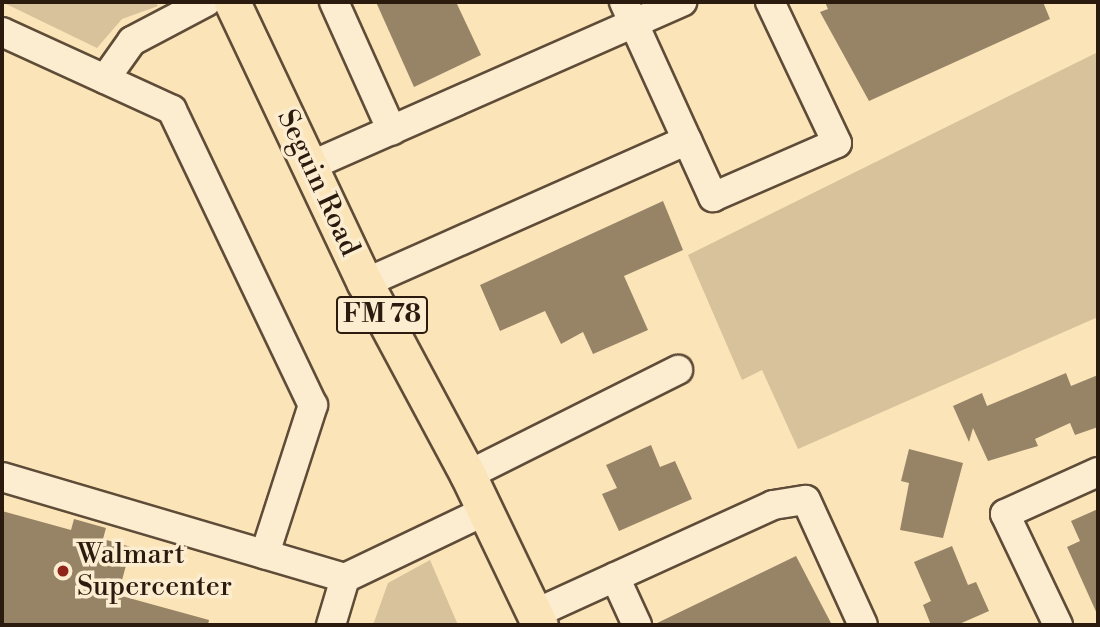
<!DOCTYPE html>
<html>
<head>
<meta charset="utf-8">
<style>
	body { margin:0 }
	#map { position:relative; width:1100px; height:627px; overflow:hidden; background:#fbe4b8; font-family:"Libre Bodoni",serif }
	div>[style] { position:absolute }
	.green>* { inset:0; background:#d8c29b }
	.building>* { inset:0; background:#978366 }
	.roads { filter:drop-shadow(2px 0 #5f4c38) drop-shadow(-2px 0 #5f4c38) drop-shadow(0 2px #5f4c38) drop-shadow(0 -2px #5f4c38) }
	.minor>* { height:28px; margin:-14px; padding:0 14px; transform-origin:14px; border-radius:14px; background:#fcedd1 }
	.major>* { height:35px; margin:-17.5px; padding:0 17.5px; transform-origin:17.5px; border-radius:17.5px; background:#fbe4b8 }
	.dots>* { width:19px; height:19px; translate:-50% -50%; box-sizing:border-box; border:4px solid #fcedd1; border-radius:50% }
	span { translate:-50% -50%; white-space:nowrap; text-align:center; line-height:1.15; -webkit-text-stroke:7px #fcedd1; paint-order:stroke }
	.shield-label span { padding:2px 5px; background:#fcedd1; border:2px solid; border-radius:5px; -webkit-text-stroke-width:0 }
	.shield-label { font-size:26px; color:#2b1a0e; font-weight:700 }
	.street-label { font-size:28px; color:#2b1a0e }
	.poi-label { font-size:28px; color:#2b1a0e }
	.left { translate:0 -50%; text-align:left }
	.frame { position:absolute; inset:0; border:4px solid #2b1a0e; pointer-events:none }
</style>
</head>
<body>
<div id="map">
	<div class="green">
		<div style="clip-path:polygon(2px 2px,155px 2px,158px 6px,122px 19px,97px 48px)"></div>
		<div style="clip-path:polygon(1098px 52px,1098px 317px,798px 449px,762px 370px,742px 380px,688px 255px)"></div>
		<div style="clip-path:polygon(430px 560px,458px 625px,373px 625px,388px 583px)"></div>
	</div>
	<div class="building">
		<div style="clip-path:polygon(376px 2px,456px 2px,481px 55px,414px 87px)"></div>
		<div style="clip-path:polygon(825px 2px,1043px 2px,1050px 19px,869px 101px,820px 12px,828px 9px)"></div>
		<div style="clip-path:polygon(663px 201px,683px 250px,624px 276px,648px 330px,593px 354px,583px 332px,561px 344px,545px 311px,500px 331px,480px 285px)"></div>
		<div style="clip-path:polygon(1066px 373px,1071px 386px,1098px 375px,1098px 427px,1075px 435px,1070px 423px,1035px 439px,1038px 446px,988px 461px,973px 428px,969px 442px,953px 406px,982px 393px,987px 406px)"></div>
		<div style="clip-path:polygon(651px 445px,660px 467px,675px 461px,692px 499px,619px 531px,602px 494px,617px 488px,606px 465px)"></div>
		<div style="clip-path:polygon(909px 449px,963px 463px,943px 538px,900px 530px,909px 483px,901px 481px)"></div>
		<div style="clip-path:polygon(1098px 509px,1098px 616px,1067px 547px,1080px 541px,1071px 521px)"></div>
		<div style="clip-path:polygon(2px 511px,71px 530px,74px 519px,106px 528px,103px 539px,131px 547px,118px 595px,209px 620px,208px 625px,2px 625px)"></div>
		<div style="clip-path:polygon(952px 546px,968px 585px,976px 582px,989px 611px,957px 625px,931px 625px,923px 605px,931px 601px,914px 562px)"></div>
		<div style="clip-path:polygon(796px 556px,832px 625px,653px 625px)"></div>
	</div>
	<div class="roads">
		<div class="minor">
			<div style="left:334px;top:2px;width:141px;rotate:65.8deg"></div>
			<div style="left:624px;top:2px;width:152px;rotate:65.5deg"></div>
			<div style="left:2px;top:32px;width:187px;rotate:24.6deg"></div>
			<div style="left:172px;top:110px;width:327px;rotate:64.5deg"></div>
			<div style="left:313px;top:405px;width:157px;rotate:107.9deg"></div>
			<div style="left:105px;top:79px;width:47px;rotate:-54.6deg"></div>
			<div style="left:132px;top:41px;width:84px;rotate:-27.8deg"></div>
			<div style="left:310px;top:166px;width:407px;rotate:-23.8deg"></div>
			<div style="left:365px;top:283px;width:352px;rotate:-23.9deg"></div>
			<div style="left:687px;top:140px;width:63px;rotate:65.5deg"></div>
			<div style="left:713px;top:197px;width:135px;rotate:-23.5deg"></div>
			<div style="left:837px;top:143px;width:156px;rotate:-115.4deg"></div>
			<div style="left:468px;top:475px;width:235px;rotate:-26.6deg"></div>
			<div style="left:2px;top:477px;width:358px;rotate:16.4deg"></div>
			<div style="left:345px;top:578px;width:155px;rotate:-25.6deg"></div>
			<div style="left:615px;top:577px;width:53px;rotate:65.4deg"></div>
			<div style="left:534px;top:614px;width:263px;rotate:-24.5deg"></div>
			<div style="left:773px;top:505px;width:33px;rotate:-9deg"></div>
			<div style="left:806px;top:500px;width:137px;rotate:65.5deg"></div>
			<div style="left:331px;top:625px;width:49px;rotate:-73.4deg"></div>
			<div style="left:1058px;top:625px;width:123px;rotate:-115.5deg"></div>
			<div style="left:1005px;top:514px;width:102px;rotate:-24.3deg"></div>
		</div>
		<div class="major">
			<div style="left:232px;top:2px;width:311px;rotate:64.7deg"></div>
			<div style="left:365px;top:283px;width:218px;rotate:61.8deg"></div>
			<div style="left:468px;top:475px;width:166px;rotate:64.4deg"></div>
		</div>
	</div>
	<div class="dots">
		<div style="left:63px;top:571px;background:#8f2418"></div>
	</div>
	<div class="shield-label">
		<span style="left:382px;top:315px">FM 78</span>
	</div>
	<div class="street-label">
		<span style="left:318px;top:183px;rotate:65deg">Seguin Road</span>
	</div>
	<div class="poi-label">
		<span class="left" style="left:77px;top:571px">Walmart<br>Supercenter</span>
	</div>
	<div class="frame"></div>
</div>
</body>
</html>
